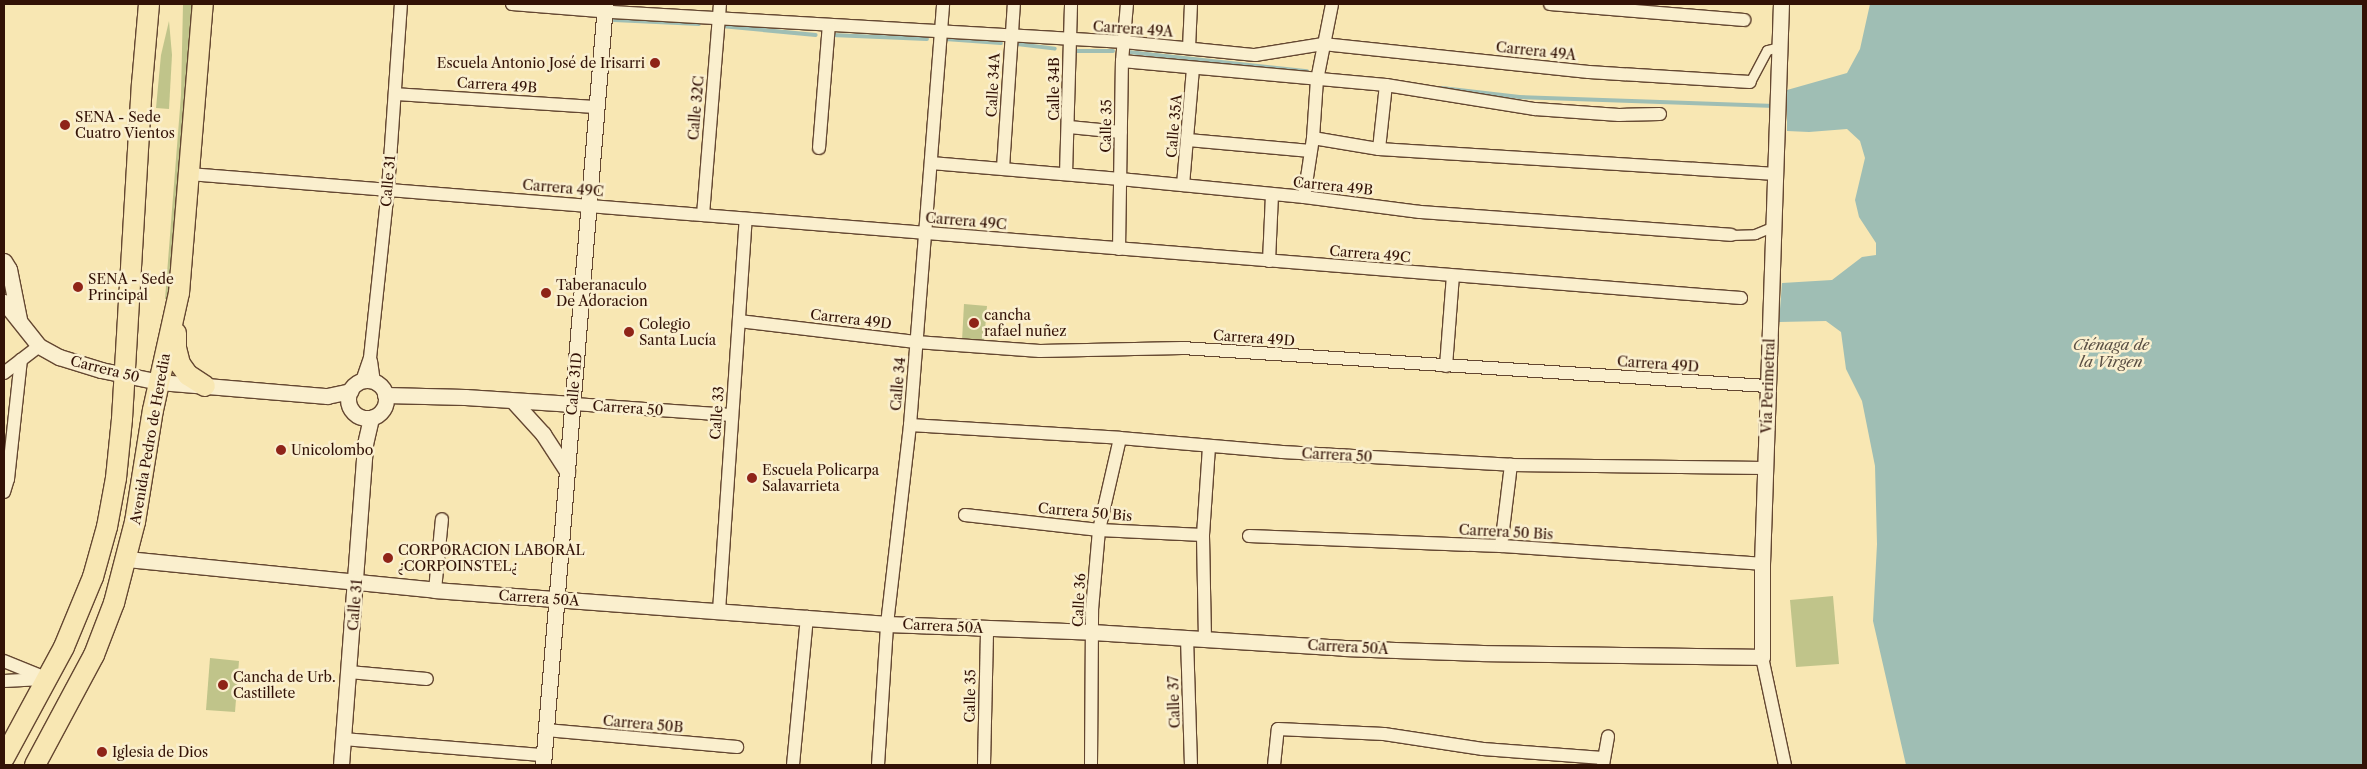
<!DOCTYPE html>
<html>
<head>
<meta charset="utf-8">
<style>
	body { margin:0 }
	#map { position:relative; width:2367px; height:769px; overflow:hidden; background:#f8e7b3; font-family:"Libre Caslon Text",serif }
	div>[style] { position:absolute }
	.green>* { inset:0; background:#c0c48a }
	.water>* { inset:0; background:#9fbeb4 }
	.stream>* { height:4px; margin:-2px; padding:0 2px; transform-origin:2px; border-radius:2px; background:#9fbeb4 }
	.roads { filter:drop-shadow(1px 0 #644731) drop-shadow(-1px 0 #644731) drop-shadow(0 1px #644731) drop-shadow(0 -1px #644731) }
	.pedestrian>* { height:9px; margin:-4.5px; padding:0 4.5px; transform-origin:4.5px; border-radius:4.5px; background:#faefce }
	.minor>* { height:12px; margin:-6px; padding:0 6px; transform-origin:6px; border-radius:6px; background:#faefce }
	.tertiary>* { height:15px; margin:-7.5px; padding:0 7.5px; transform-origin:7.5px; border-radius:7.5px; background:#faefce }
	.tertiary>.ring { margin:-7.5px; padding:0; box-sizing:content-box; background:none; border:15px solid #faefce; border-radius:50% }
	.trunk>* { height:20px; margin:-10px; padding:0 10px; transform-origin:10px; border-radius:10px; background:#f8e7b3 }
	.dots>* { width:14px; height:14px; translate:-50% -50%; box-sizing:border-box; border:2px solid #faefce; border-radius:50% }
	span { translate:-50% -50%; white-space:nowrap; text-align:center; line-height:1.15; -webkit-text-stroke:5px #faefce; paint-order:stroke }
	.street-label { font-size:14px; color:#331206 }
	.poi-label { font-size:14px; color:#331206 }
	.right { translate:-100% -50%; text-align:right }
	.left { translate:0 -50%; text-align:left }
	.water-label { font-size:15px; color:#594e43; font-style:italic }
	.frame { position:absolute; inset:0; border:5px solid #331206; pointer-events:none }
</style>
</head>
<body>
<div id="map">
	<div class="green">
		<div style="clip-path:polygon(183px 4px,195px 4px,172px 300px,165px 299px,181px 95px)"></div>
		<div style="clip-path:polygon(169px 21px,172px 55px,169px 109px,156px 108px,161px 55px)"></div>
		<div style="clip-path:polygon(964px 304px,987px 306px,984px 342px,962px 341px)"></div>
		<div style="clip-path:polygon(1833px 596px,1839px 664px,1796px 667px,1790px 600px)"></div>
		<div style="clip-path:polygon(210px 658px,239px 661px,235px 712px,206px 710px)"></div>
	</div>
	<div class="water">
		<div style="clip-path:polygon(1870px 4px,2363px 4px,2363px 765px,1906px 765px,1873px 621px,1877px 544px,1875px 466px,1862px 401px,1846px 369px,1841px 332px,1826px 321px,1779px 322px,1782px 283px,1832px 280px,1862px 257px,1876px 255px,1876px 243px,1859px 217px,1855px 200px,1865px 158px,1860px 141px,1847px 129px,1809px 132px,1787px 131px,1787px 90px,1847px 73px,1860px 49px)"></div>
	</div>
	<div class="stream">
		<div style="left:614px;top:20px;width:85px;rotate:2.7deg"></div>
		<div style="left:721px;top:26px;width:95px;rotate:5.4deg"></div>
		<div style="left:832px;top:35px;width:95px;rotate:2.4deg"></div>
		<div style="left:945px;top:39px;width:56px;rotate:4.1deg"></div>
		<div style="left:1017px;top:44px;width:38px;rotate:7deg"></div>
		<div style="left:1072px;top:51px;width:41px"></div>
		<div style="left:1128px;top:52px;width:180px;rotate:6.1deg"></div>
		<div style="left:1442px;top:88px;width:78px;rotate:6.7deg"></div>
		<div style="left:1519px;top:97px;width:256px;rotate:2deg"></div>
	</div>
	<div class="roads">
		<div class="pedestrian">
			<div style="left:1750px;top:82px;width:36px;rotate:-62deg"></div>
			<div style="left:1767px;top:50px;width:12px;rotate:-14deg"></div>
			<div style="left:1731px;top:235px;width:24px;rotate:-2deg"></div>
			<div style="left:1755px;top:234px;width:21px;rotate:-23deg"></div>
		</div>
		<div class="minor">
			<div style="left:512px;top:4px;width:100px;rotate:4.6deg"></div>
			<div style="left:612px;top:12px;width:513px;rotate:3.35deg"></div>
			<div style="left:1124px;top:42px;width:132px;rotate:5.7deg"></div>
			<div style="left:1255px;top:55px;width:69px;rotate:-9.2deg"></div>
			<div style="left:1323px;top:44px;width:267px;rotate:6deg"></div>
			<div style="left:1589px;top:72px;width:161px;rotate:3.6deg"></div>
			<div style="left:1550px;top:4px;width:195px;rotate:4.7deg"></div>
			<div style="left:1189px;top:48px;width:44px;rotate:-87.4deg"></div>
			<div style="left:1122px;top:61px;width:265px;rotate:5.2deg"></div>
			<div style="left:1386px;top:85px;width:151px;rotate:9.2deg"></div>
			<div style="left:1535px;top:109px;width:84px;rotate:4.1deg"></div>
			<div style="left:1619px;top:115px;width:41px;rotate:-1.4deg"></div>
			<div style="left:395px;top:94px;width:202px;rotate:3.7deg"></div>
			<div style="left:1069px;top:127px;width:52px;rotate:5.5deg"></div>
			<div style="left:1313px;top:138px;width:67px;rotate:9.5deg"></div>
			<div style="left:1379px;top:149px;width:398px;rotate:3.6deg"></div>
			<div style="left:1188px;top:140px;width:123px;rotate:5.1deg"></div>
			<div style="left:819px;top:148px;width:123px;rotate:-85.4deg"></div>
			<div style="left:1379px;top:149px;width:64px;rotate:-83.8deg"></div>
			<div style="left:931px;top:163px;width:190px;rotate:4.8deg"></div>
			<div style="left:1120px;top:179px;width:185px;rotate:5.6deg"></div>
			<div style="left:1304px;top:197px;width:117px;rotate:7.4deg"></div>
			<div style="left:1420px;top:212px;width:312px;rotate:4.2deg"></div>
			<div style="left:1003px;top:168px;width:164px;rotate:-86.2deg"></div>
			<div style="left:189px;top:174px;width:1557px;rotate:4.57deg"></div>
			<div style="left:1066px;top:174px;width:170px;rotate:-88.3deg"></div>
			<div style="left:1183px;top:185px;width:116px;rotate:-85.1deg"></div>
			<div style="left:1304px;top:197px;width:60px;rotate:-81.3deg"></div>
			<div style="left:1313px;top:138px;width:58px;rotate:-86.1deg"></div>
			<div style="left:1317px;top:80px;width:77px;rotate:-78.8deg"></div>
			<div style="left:703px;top:215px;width:212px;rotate:-85.4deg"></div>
			<div style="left:1119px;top:249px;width:188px;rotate:-89.1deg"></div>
			<div style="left:1122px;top:61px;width:57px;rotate:-85deg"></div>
			<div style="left:1269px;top:261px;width:66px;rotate:-87.4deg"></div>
			<div style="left:739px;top:321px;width:178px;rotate:6.8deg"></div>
			<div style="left:916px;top:342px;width:124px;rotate:4.2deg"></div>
			<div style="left:1040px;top:351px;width:142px;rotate:-1.2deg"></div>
			<div style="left:1182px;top:348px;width:586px;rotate:3.72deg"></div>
			<div style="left:371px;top:361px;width:21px;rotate:82deg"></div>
			<div style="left:1446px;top:366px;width:90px;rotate:-85.6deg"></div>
			<div style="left:4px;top:373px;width:44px;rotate:-37.6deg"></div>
			<div style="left:362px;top:381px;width:24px;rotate:-71deg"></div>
			<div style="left:370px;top:358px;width:170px;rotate:-83.9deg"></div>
			<div style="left:388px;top:189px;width:185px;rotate:-86deg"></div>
			<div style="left:573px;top:404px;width:159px;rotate:4deg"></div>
			<div style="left:910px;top:425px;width:210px;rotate:3.5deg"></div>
			<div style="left:1120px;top:438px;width:163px;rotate:4.9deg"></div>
			<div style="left:1282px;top:452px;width:229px;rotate:3.2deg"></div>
			<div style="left:1511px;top:465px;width:254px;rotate:0.7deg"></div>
			<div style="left:4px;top:492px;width:14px;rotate:-73deg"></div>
			<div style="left:8px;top:479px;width:120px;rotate:-83.8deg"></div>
			<div style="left:965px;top:515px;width:135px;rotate:6.4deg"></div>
			<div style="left:1099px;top:530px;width:104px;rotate:2.8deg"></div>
			<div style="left:1249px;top:536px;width:252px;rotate:2.3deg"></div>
			<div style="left:1501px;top:546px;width:262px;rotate:3.9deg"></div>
			<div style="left:1501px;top:546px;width:82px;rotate:-83deg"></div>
			<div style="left:435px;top:590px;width:71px;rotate:-84.4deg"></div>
			<div style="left:719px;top:611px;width:393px;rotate:-86.1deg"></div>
			<div style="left:1187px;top:638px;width:127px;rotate:88.2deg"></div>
			<div style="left:1205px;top:640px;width:105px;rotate:-91.1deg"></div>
			<div style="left:1203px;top:535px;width:89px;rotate:-86.1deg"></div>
			<div style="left:1762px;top:657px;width:110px;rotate:78deg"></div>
			<div style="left:4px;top:661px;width:48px;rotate:22.2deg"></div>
			<div style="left:349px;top:672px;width:78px;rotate:5.1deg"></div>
			<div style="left:4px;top:681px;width:39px;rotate:-3deg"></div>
			<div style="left:546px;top:730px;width:192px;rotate:5.1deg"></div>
			<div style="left:343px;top:739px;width:202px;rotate:4.6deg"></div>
			<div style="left:793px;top:765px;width:149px;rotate:-84.6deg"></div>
			<div style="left:878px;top:765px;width:141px;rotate:-86.3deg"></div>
			<div style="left:887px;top:624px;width:200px;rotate:-83.4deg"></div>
			<div style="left:910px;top:425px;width:422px;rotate:-85.5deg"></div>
			<div style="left:984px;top:765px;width:137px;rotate:-88.7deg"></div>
			<div style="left:1091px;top:765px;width:155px;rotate:-89.6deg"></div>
			<div style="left:1092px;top:610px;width:80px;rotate:-85deg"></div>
			<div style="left:1099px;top:530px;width:94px;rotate:-77.1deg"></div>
			<div style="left:1274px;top:765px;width:36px;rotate:-84deg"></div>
			<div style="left:1278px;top:729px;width:106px;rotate:2.7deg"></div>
			<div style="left:1384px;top:734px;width:100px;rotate:8.6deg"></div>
			<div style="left:1483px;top:749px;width:120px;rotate:4.3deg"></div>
			<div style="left:1603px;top:765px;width:29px;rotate:-80deg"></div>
		</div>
		<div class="tertiary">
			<div style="left:4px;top:261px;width:9px;rotate:58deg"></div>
			<div style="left:9px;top:269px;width:51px;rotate:78.7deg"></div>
			<div style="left:4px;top:302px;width:56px;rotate:51.5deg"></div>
			<div style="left:39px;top:346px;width:23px;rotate:29deg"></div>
			<div style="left:59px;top:357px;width:44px;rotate:17.2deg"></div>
			<div style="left:101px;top:370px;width:59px;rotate:11.7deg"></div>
			<div style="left:159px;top:382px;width:169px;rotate:4.8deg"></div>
			<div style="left:327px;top:396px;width:24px;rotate:-12deg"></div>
			<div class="ring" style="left:348px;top:380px;width:23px;height:23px"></div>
			<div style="left:385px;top:395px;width:80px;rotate:1.4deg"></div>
			<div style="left:465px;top:397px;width:108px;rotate:3.7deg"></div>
			<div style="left:513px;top:401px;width:45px;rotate:47.7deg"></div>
			<div style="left:543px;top:434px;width:44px;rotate:57deg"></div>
			<div style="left:127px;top:559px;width:310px;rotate:5.7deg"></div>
			<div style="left:435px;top:590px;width:453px;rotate:4.3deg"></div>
			<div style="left:887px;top:624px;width:205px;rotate:2.2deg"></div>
			<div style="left:1092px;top:632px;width:253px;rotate:3.6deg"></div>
			<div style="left:1344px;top:648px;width:139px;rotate:2.1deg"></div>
			<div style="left:1483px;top:653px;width:279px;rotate:0.8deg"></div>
			<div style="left:1762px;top:657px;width:93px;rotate:-90deg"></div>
			<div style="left:1762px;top:564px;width:560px;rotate:-88.06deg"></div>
			<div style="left:341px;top:765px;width:322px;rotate:-85.7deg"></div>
			<div style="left:365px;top:444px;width:27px;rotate:-77deg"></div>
			<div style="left:543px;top:765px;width:764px;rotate:-85.34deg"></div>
		</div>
		<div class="trunk">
			<div style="left:176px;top:333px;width:15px;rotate:90deg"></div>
			<div style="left:176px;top:348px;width:16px;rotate:76deg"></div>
			<div style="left:180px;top:364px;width:14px;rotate:54deg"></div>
			<div style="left:188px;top:375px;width:20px;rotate:33deg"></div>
			<div style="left:4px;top:758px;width:126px;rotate:-61.6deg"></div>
			<div style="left:64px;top:647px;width:76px;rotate:-67.5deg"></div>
			<div style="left:93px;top:577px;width:52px;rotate:-74.4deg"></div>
			<div style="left:107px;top:527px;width:50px;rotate:-79.6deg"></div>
			<div style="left:116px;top:478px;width:59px;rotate:-84.2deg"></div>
			<div style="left:122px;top:419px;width:336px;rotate:-86.6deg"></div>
			<div style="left:142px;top:84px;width:80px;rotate:-85deg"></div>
			<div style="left:35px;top:765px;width:125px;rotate:-61.8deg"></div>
			<div style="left:94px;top:655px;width:56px;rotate:-69deg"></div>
			<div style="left:114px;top:603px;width:84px;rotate:-75.5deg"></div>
			<div style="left:135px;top:522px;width:113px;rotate:-80.9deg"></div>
			<div style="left:153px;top:410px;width:120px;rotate:-77.5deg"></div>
			<div style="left:179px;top:293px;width:290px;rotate:-85.3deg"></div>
		</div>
	</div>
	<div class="dots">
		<div style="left:655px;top:63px;background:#8f2418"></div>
		<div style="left:65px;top:125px;background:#8f2418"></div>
		<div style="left:78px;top:287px;background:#8f2418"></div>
		<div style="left:546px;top:293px;background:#8f2418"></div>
		<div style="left:974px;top:323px;background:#8f2418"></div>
		<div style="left:629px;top:332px;background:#8f2418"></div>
		<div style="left:281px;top:450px;background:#8f2418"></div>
		<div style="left:752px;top:478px;background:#8f2418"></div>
		<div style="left:388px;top:558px;background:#8f2418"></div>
		<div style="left:223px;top:685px;background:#8f2418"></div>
		<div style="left:102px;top:752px;background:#8f2418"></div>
	</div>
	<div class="street-label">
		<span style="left:1133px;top:29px;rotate:4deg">Carrera 49A</span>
		<span style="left:1536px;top:51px;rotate:6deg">Carrera 49A</span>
		<span style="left:497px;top:85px;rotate:4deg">Carrera 49B</span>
		<span style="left:993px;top:85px;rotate:-87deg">Calle 34A</span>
		<span style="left:1054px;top:89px;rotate:-90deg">Calle 34B</span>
		<span style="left:696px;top:108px;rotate:-85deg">Calle 32C</span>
		<span style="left:1106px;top:126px;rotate:-89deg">Calle 35</span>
		<span style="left:1174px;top:126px;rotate:-85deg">Calle 35A</span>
		<span style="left:388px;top:181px;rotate:-85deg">Calle 31</span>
		<span style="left:1333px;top:186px;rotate:6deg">Carrera 49B</span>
		<span style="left:563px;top:188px;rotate:5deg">Carrera 49C</span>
		<span style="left:966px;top:221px;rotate:5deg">Carrera 49C</span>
		<span style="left:1370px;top:254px;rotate:5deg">Carrera 49C</span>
		<span style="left:851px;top:319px;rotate:7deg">Carrera 49D</span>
		<span style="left:1254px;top:338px;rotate:4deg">Carrera 49D</span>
		<span style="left:1658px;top:364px;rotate:4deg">Carrera 49D</span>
		<span style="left:105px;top:369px;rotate:14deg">Carrera 50</span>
		<span style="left:574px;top:384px;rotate:-85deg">Calle 31D</span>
		<span style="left:898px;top:384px;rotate:-85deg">Calle 34</span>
		<span style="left:1768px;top:386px;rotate:-88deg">Vía Perimetral</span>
		<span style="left:628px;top:408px;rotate:4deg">Carrera 50</span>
		<span style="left:717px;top:413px;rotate:-86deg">Calle 33</span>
		<span style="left:150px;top:439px;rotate:-80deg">Avenida Pedro de Heredia</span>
		<span style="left:1337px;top:455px;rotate:3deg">Carrera 50</span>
		<span style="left:1085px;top:512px;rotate:5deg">Carrera 50 Bis</span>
		<span style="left:1506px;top:532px;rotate:3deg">Carrera 50 Bis</span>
		<span style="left:539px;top:598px;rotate:4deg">Carrera 50A</span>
		<span style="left:1079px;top:600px;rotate:-87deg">Calle 36</span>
		<span style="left:355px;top:605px;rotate:-85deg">Calle 31</span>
		<span style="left:943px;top:626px;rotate:3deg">Carrera 50A</span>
		<span style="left:1348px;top:647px;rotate:3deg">Carrera 50A</span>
		<span style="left:970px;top:696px;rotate:-89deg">Calle 35</span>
		<span style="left:1174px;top:702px;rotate:-92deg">Calle 37</span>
		<span style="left:643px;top:724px;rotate:5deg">Carrera 50B</span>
	</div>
	<div class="poi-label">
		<span class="right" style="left:645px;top:63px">Escuela Antonio José de Irisarri</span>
		<span class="left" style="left:75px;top:125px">SENA - Sede<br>Cuatro Vientos</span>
		<span class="left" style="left:88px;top:287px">SENA - Sede<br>Principal</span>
		<span class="left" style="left:556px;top:293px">Taberanaculo<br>De Adoracion</span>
		<span class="left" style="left:984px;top:323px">cancha<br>rafael nuñez</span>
		<span class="left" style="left:639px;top:332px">Colegio<br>Santa Lucía</span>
		<span class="left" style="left:291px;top:450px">Unicolombo</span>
		<span class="left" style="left:762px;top:478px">Escuela Policarpa<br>Salavarrieta</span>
		<span class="left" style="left:398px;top:558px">CORPORACION LABORAL<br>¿CORPOINSTEL¿</span>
		<span class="left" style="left:233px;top:685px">Cancha de Urb.<br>Castillete</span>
		<span class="left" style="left:112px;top:752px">Iglesia de Dios</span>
	</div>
	<div class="water-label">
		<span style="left:2111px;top:353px">Ciénaga de<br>la Virgen</span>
	</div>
	<div class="frame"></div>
</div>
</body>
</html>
